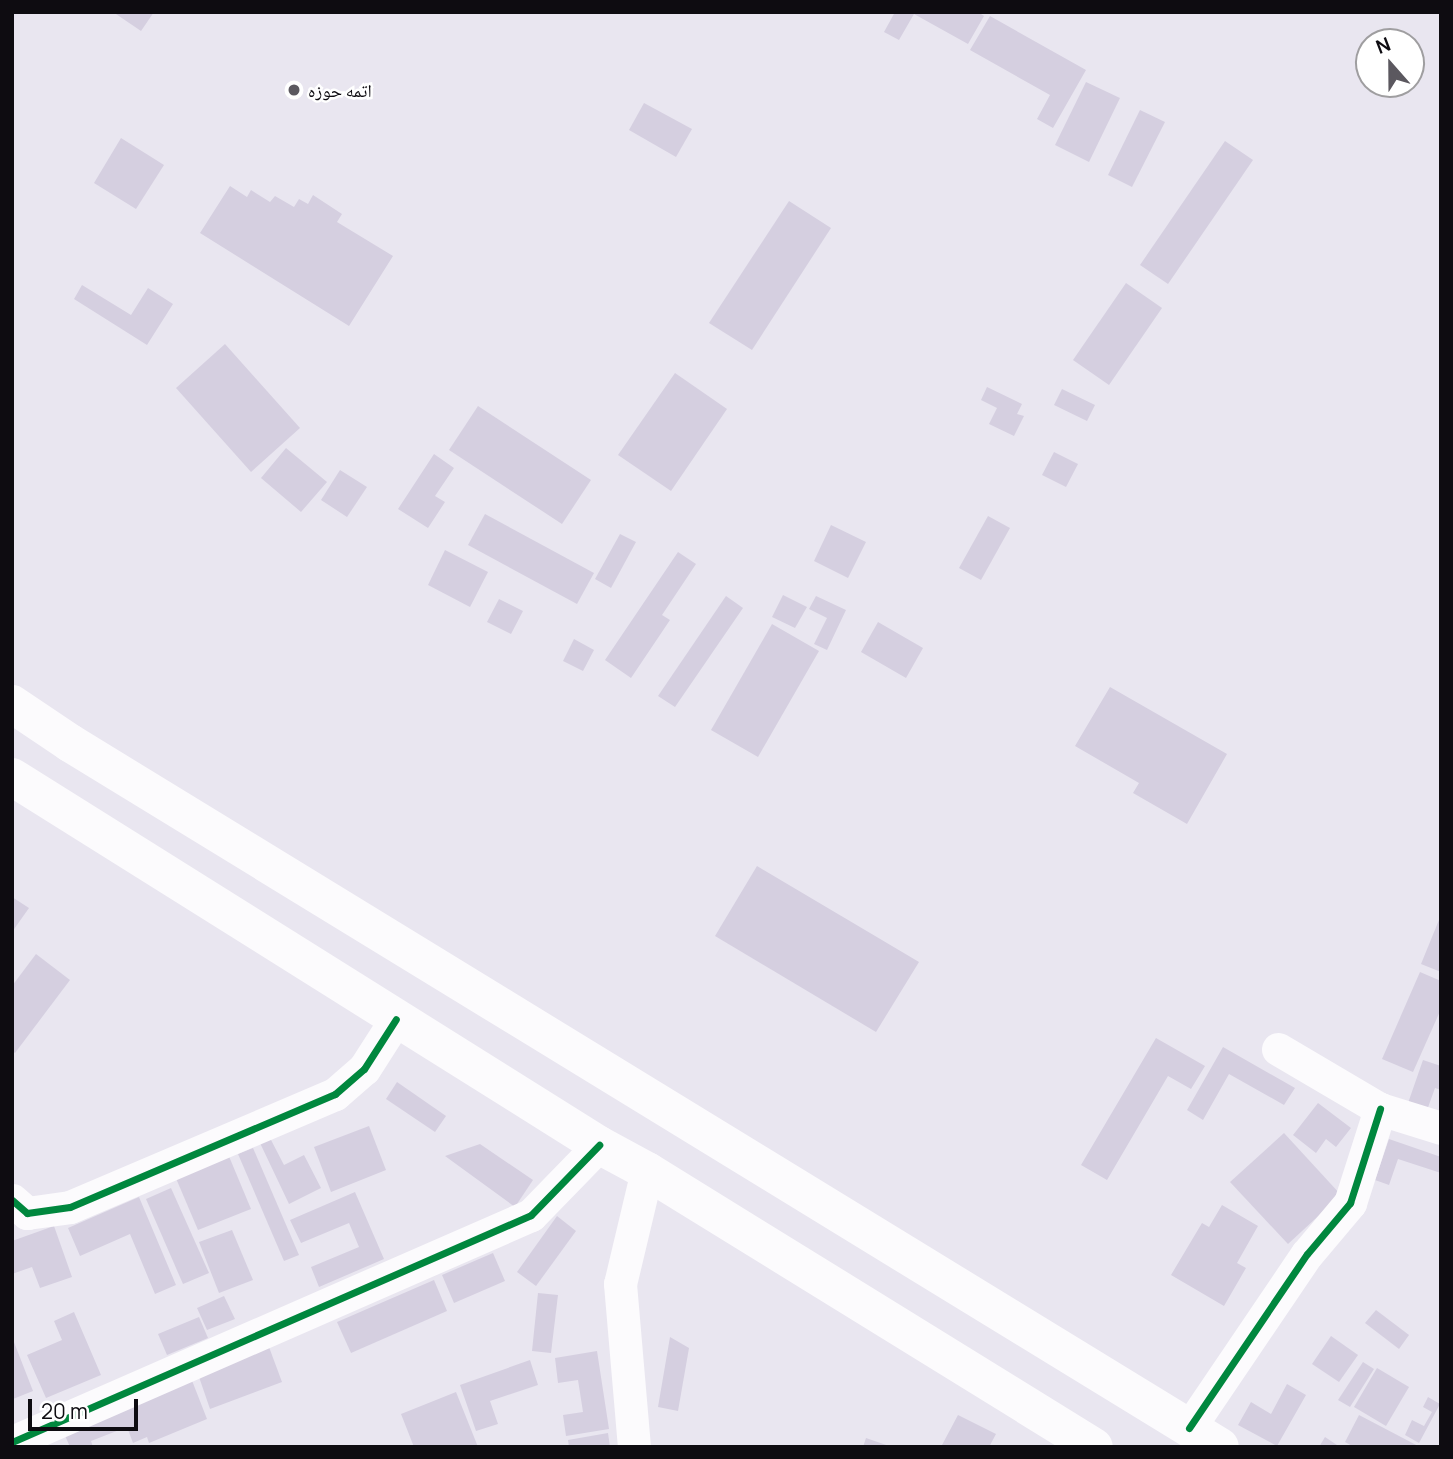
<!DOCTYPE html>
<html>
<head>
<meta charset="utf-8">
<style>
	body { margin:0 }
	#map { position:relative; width:1453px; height:1459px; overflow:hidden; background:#e9e6f0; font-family:Manrope,"Noto Naskh Arabic",sans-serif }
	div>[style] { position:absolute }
	.building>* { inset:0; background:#d5cfe0 }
	.street>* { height:33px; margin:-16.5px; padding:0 16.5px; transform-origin:16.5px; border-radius:16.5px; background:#fcfbfd }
	.secondary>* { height:38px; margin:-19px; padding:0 19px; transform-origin:19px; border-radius:19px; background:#fcfbfd }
	.cycleway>* { height:7px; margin:-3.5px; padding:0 3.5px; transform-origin:3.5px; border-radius:3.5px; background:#00873e }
	.dots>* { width:19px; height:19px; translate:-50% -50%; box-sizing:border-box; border:4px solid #fff; border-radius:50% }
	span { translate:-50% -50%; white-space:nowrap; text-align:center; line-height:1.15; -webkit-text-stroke:5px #fff; paint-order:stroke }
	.poi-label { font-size:18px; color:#0e0c11 }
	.left { translate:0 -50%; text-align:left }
	.frame { position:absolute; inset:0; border:14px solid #0e0c11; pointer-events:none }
	.north { position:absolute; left:1355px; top:28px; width:70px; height:70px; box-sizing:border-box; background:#fff; border:2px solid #9f9ea0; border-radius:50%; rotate:339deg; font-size:19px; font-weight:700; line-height:28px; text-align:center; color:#0e0c11 }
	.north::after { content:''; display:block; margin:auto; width:24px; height:32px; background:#5b585f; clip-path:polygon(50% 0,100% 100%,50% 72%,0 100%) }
	.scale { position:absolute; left:28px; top:1399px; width:110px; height:32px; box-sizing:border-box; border:4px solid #0e0c11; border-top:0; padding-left:9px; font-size:21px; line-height:24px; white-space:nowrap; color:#0e0c11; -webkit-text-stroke:5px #fff; paint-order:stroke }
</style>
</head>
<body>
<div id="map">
	<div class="building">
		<div style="clip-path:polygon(113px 12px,154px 12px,141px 31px)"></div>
		<div style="clip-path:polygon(895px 12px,978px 12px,984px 16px,968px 44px,914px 14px,899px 40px,884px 32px)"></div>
		<div style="clip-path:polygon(990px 16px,1086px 70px,1053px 128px,1037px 119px,1050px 95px,970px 50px)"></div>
		<div style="clip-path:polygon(1086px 82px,1120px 98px,1089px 162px,1055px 145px)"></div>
		<div style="clip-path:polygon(644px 103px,692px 129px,676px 157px,629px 130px)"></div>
		<div style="clip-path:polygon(1140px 110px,1165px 122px,1132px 187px,1108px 175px)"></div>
		<div style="clip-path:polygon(121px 138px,164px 165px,136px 209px,94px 183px)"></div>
		<div style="clip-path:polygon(1225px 141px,1253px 160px,1168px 284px,1140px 265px)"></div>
		<div style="clip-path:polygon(230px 186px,247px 197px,251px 190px,270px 202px,275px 196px,294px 207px,299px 199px,308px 204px,313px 195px,342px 214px,337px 222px,393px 256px,349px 326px,200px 233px)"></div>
		<div style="clip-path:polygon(789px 201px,831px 228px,752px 350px,709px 323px)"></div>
		<div style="clip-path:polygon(1126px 283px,1162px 308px,1109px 385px,1073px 360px)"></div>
		<div style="clip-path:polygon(82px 285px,131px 315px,148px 288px,173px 304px,147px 345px,74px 299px)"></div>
		<div style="clip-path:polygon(225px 344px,300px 428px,251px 472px,176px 388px)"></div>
		<div style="clip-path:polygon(675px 373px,727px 409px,671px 491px,618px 455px)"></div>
		<div style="clip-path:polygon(987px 387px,1022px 404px,1017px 414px,1024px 416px,1014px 436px,989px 424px,997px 408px,981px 400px)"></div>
		<div style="clip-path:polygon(1062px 389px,1095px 405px,1087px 421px,1054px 405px)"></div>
		<div style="clip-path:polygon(478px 406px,591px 480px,562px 524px,449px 450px)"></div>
		<div style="clip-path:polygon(286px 448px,327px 482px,301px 512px,261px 478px)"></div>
		<div style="clip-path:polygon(1054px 452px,1078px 464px,1066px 487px,1042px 475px)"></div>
		<div style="clip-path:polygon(434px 454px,454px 468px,435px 496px,445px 502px,428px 528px,398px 509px)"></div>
		<div style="clip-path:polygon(340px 470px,367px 487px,347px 517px,321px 500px)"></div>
		<div style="clip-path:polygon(485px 514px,594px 573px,577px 604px,468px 545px)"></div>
		<div style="clip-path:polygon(988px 516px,1010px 528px,981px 580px,959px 568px)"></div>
		<div style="clip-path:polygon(831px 525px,866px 542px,848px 578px,814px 561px)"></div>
		<div style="clip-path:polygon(620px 534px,636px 542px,611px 588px,595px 579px)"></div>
		<div style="clip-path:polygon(445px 550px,488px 572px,470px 607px,428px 585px)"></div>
		<div style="clip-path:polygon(678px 552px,696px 564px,662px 615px,670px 620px,631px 678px,605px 660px)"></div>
		<div style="clip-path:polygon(783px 595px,807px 607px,795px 628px,772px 617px)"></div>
		<div style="clip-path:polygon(726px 596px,743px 608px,675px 707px,658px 696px)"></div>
		<div style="clip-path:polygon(816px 596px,846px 610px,827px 650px,814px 644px,827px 618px,809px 609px)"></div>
		<div style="clip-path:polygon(499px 599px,523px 611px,511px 634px,487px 622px)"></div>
		<div style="clip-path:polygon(878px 622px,923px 648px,906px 678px,861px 652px)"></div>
		<div style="clip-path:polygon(772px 624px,819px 651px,758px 757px,711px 730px)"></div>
		<div style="clip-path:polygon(574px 639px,594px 650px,583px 671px,563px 661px)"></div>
		<div style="clip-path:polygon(1110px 687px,1227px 754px,1187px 824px,1133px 793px,1139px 783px,1075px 746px)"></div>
		<div style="clip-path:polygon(757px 866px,919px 962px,876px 1032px,715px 936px)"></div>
		<div style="clip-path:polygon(12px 897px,29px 908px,12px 932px)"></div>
		<div style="clip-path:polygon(1441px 915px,1441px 972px,1421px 964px)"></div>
		<div style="clip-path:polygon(36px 954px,70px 980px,15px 1053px,12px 1051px,12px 986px)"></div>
		<div style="clip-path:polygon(1420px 972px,1441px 981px,1441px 1009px,1413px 1072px,1382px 1059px)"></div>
		<div style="clip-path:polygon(1156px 1038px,1205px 1066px,1191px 1089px,1168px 1076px,1107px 1180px,1081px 1165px)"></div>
		<div style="clip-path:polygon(1223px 1047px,1295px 1088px,1284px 1105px,1229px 1074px,1203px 1120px,1187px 1110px)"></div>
		<div style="clip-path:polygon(1423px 1060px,1441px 1066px,1441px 1090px,1435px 1088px,1426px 1113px,1407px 1106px)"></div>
		<div style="clip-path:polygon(397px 1082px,446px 1116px,435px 1132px,386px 1099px)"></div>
		<div style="clip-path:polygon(1318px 1103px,1351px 1128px,1336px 1147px,1326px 1139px,1316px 1153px,1293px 1135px)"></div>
		<div style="clip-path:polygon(369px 1126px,386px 1170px,331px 1192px,314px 1147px)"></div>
		<div style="clip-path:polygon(1284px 1133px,1341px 1195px,1288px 1244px,1230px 1182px)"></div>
		<div style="clip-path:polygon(270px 1138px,284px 1165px,304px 1155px,321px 1188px,289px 1204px,260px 1143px)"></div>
		<div style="clip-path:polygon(1389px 1139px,1441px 1157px,1441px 1173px,1398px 1159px,1389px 1185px,1375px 1180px)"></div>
		<div style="clip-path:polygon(480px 1144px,533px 1180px,515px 1207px,445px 1156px)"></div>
		<div style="clip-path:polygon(253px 1148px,299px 1255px,284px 1261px,238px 1154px)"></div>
		<div style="clip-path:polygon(228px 1154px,251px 1209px,198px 1230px,175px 1176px)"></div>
		<div style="clip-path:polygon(171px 1188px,209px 1273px,183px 1284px,146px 1199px)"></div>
		<div style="clip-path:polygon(355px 1192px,384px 1259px,319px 1287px,311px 1267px,359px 1247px,349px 1223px,301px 1243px,290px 1220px)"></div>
		<div style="clip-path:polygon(139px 1197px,176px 1285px,155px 1294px,130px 1234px,80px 1256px,68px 1228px)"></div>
		<div style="clip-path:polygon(1222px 1205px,1258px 1226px,1237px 1263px,1246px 1268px,1224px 1306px,1171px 1275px,1202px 1223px,1209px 1227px)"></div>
		<div style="clip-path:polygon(557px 1216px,576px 1231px,536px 1286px,517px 1272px)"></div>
		<div style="clip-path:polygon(54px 1226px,72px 1277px,40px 1288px,32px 1267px,12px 1274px,12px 1241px)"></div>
		<div style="clip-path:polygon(232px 1230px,253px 1280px,219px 1293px,199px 1242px)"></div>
		<div style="clip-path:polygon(493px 1253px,505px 1281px,454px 1303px,442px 1275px)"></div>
		<div style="clip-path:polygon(434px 1280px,447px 1311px,351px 1353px,337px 1322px)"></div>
		<div style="clip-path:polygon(538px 1293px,558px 1295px,551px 1353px,532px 1351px)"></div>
		<div style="clip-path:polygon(224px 1296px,235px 1319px,207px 1330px,197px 1308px)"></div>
		<div style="clip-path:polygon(1376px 1310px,1409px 1335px,1399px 1349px,1365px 1323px)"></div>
		<div style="clip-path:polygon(74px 1312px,101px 1375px,46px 1398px,27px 1355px,62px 1340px,54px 1321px)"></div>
		<div style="clip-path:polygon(199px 1317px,208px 1338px,167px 1355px,158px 1334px)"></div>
		<div style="clip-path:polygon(1331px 1336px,1358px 1355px,1339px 1382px,1312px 1364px)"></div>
		<div style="clip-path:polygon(12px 1337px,33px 1391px,13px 1399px,12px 1397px)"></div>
		<div style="clip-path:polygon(670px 1337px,689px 1348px,678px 1411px,658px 1407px)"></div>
		<div style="clip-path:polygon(269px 1347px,282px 1382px,210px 1409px,198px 1374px)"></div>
		<div style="clip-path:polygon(597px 1351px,609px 1429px,566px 1436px,563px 1415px,583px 1412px,578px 1380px,558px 1383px,555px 1358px)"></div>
		<div style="clip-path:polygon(530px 1360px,538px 1385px,490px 1401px,498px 1424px,476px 1431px,460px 1385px)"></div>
		<div style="clip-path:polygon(1363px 1362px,1374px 1369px,1350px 1407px,1338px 1400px)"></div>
		<div style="clip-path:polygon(1377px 1368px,1409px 1387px,1386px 1426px,1354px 1407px)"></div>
		<div style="clip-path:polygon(191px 1378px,207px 1419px,149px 1443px,147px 1437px,133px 1443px,127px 1427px,91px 1441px,93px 1447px,70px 1447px,63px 1431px)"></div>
		<div style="clip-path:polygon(1287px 1384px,1306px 1395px,1277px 1446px,1238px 1425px,1251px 1402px,1271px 1414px)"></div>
		<div style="clip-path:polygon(456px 1392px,478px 1447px,414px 1447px,401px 1414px)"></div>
		<div style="clip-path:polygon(1428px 1397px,1440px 1404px,1419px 1443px,1405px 1435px,1412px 1420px,1424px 1426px,1432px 1412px,1423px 1407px)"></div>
		<div style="clip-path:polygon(958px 1415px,996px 1434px,989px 1447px,942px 1445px)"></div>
		<div style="clip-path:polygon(1359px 1415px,1420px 1447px,1354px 1447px,1345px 1442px)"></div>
		<div style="clip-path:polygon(608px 1433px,610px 1447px,569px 1447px,568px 1440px)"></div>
		<div style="clip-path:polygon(1325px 1437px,1340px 1447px,1319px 1447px)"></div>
		<div style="clip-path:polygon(866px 1438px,889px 1446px,889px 1447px,863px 1447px)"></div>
	</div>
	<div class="street">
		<div style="left:1278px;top:1049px;width:118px;rotate:30.5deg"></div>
		<div style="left:1380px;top:1109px;width:64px;rotate:17.3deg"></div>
		<div style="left:12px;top:1200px;width:20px;rotate:41deg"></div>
		<div style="left:27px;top:1213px;width:43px;rotate:-7.9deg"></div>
		<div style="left:70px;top:1207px;width:288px;rotate:-23.1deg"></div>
		<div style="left:335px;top:1094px;width:38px;rotate:-41deg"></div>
		<div style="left:364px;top:1069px;width:59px;rotate:-57.4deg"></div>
		<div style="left:1189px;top:1428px;width:210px;rotate:-55.9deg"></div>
		<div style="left:1307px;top:1254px;width:67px;rotate:-49.9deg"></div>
		<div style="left:1350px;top:1203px;width:99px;rotate:-72.3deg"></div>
		<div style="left:12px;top:1442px;width:566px;rotate:-23.62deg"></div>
		<div style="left:531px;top:1215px;width:98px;rotate:-45.8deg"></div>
		<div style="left:634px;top:1447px;width:164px;rotate:-94.9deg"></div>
		<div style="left:620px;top:1284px;width:116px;rotate:-76.6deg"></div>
	</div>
	<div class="secondary">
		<div style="left:12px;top:704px;width:70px;rotate:33.9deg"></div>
		<div style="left:70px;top:743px;width:1348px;rotate:31.47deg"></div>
		<div style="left:12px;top:777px;width:693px;rotate:32.08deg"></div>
		<div style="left:599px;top:1145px;width:55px;rotate:28.4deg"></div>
		<div style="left:647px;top:1171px;width:525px;rotate:31.69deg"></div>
	</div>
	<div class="cycleway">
		<div style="left:12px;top:1200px;width:20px;rotate:41deg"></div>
		<div style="left:27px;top:1213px;width:43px;rotate:-7.9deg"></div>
		<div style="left:70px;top:1207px;width:288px;rotate:-23.1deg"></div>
		<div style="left:335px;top:1094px;width:38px;rotate:-41deg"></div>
		<div style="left:364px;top:1069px;width:59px;rotate:-57.4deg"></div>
		<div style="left:1189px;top:1428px;width:210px;rotate:-55.9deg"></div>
		<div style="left:1307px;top:1254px;width:67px;rotate:-49.9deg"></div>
		<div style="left:1350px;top:1203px;width:99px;rotate:-72.3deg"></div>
		<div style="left:12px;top:1442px;width:566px;rotate:-23.62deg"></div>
		<div style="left:531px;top:1215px;width:98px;rotate:-45.8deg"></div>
	</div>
	<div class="dots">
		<div style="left:294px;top:90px;background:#5b585f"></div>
	</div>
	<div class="poi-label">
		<span class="left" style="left:308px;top:90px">اتمه حوزه</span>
	</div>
	<div class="frame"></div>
	<div class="north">N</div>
	<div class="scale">20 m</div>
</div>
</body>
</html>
